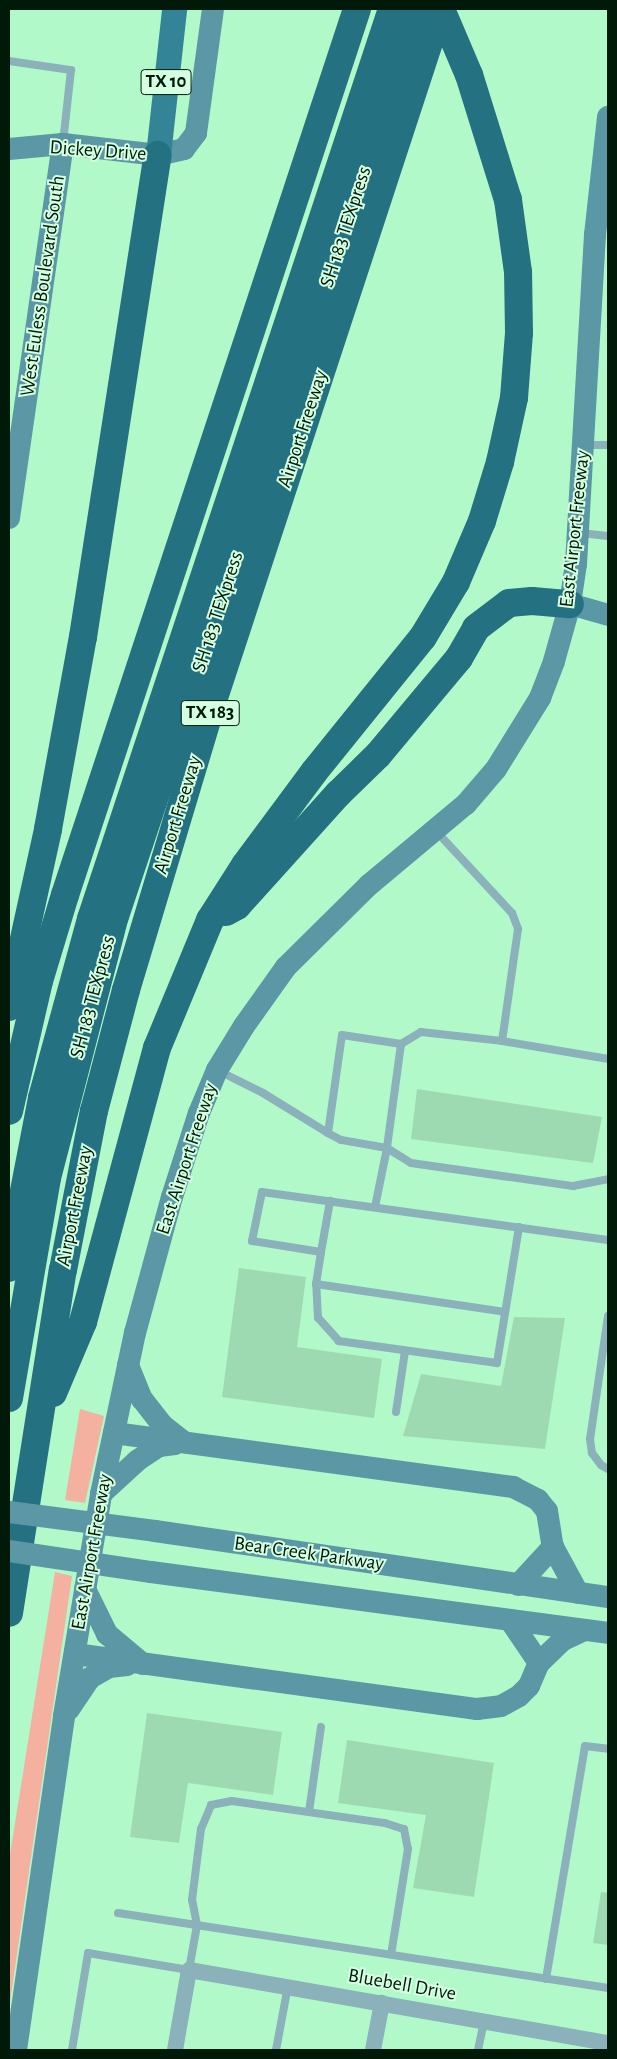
<!DOCTYPE html>
<html>
<head>
<meta charset="utf-8">
<style>
	body { margin:0 }
	#map { position:relative; width:617px; height:2059px; overflow:hidden; background:#b2f9c9; font-family:"Alegreya Sans",sans-serif }
	div>[style] { position:absolute }
	.green>* { inset:0; background:#f4b1a0 }
	.building>* { inset:0; background:#9edab1 }
	.lane>* { height:8px; margin:-4px; padding:0 4px; transform-origin:4px; border-radius:4px; background:#8bb1bb }
	.street>* { height:16px; margin:-8px; padding:0 8px; transform-origin:8px; border-radius:8px; background:#8bb1bb }
	.secondary>* { height:22px; margin:-11px; padding:0 11px; transform-origin:11px; border-radius:11px; background:#5b97a5 }
	.primary>* { height:25px; margin:-12.5px; padding:0 12.5px; transform-origin:12.5px; border-radius:12.5px; background:#328496 }
	.highway>* { height:28px; margin:-14px; padding:0 14px; transform-origin:14px; border-radius:14px; background:#247181 }
	.secondary-bridge>* { height:22px; margin:-11px; padding:0 11px; transform-origin:11px; border-radius:11px; background:#5b97a5 }
	span { translate:-50% -50%; white-space:nowrap; text-align:center; line-height:1.15; -webkit-text-stroke:4px #d5ffe1; paint-order:stroke }
	.shield-label span { padding:1px 4px; background:#d5ffe1; border:1px solid; border-radius:4px; -webkit-text-stroke-width:0 }
	.shield-label { font-size:19px; color:#001909; font-weight:700 }
	.street-label { font-size:20px; color:#001909 }
	.frame { position:absolute; inset:0; border:10px solid #001909; pointer-events:none }
</style>
</head>
<body>
<div id="map">
	<div class="green">
		<div style="clip-path:polygon(80px 1409px,104px 1416px,85px 1503px,65px 1500px)"></div>
		<div style="clip-path:polygon(55px 1572px,72px 1576px,9px 2009px,9px 1861px)"></div>
	</div>
	<div class="building">
		<div style="clip-path:polygon(417px 1089px,602px 1117px,593px 1163px,411px 1139px)"></div>
		<div style="clip-path:polygon(239px 1268px,306px 1277px,297px 1347px,382px 1359px,374px 1418px,222px 1397px)"></div>
		<div style="clip-path:polygon(514px 1317px,565px 1318px,545px 1449px,403px 1436px,421px 1374px,501px 1386px)"></div>
		<div style="clip-path:polygon(147px 1713px,282px 1732px,273px 1795px,188px 1783px,179px 1843px,130px 1837px)"></div>
		<div style="clip-path:polygon(347px 1740px,494px 1763px,474px 1897px,413px 1888px,426px 1815px,338px 1803px)"></div>
		<div style="clip-path:polygon(601px 1892px,608px 1893px,608px 1945px,593px 1943px)"></div>
	</div>
	<div class="lane">
		<div style="left:9px;top:61px;width:63px;rotate:8.3deg"></div>
		<div style="left:71px;top:70px;width:72px;rotate:96.3deg"></div>
		<div style="left:585px;top:445px;width:23px"></div>
		<div style="left:580px;top:533px;width:28px;rotate:6deg"></div>
		<div style="left:436px;top:831px;width:112px;rotate:47.2deg"></div>
		<div style="left:512px;top:913px;width:17px;rotate:69deg"></div>
		<div style="left:518px;top:929px;width:113px;rotate:98.1deg"></div>
		<div style="left:502px;top:1041px;width:108px;rotate:9.6deg"></div>
		<div style="left:401px;top:1044px;width:105px;rotate:97.7deg"></div>
		<div style="left:387px;top:1148px;width:47px;rotate:-170.1deg"></div>
		<div style="left:341px;top:1140px;width:15px;rotate:-152deg"></div>
		<div style="left:328px;top:1133px;width:99px;rotate:-81.9deg"></div>
		<div style="left:342px;top:1035px;width:60px;rotate:8.7deg"></div>
		<div style="left:401px;top:1044px;width:23px;rotate:-31deg"></div>
		<div style="left:421px;top:1032px;width:81px;rotate:6.3deg"></div>
		<div style="left:219px;top:1071px;width:49px;rotate:26.6deg"></div>
		<div style="left:263px;top:1093px;width:76px;rotate:31.6deg"></div>
		<div style="left:375px;top:1207px;width:60px;rotate:-78.5deg"></div>
		<div style="left:387px;top:1148px;width:28px;rotate:32deg"></div>
		<div style="left:411px;top:1163px;width:164px;rotate:8.1deg"></div>
		<div style="left:573px;top:1186px;width:36px;rotate:-11deg"></div>
		<div style="left:519px;top:1227px;width:138px;rotate:99.2deg"></div>
		<div style="left:497px;top:1363px;width:160px;rotate:-172.1deg"></div>
		<div style="left:339px;top:1341px;width:31px;rotate:-132deg"></div>
		<div style="left:318px;top:1318px;width:34px;rotate:-93deg"></div>
		<div style="left:316px;top:1284px;width:32px;rotate:-81deg"></div>
		<div style="left:321px;top:1252px;width:70px;rotate:-170.9deg"></div>
		<div style="left:252px;top:1241px;width:50px;rotate:-78.5deg"></div>
		<div style="left:262px;top:1192px;width:349px;rotate:7.9deg"></div>
		<div style="left:321px;top:1252px;width:52px;rotate:-80deg"></div>
		<div style="left:316px;top:1284px;width:191px;rotate:8.4deg"></div>
		<div style="left:608px;top:1316px;width:124px;rotate:98.3deg"></div>
		<div style="left:590px;top:1439px;width:14px;rotate:82deg"></div>
		<div style="left:592px;top:1453px;width:15px;rotate:53deg"></div>
		<div style="left:601px;top:1465px;width:8px;rotate:30deg"></div>
		<div style="left:396px;top:1412px;width:62px;rotate:-81.6deg"></div>
		<div style="left:309px;top:1812px;width:86px;rotate:-82deg"></div>
		<div style="left:118px;top:1913px;width:496px;rotate:8.7deg"></div>
		<div style="left:546px;top:1979px;width:236px;rotate:-80.5deg"></div>
		<div style="left:585px;top:1746px;width:23px;rotate:7deg"></div>
		<div style="left:72px;top:2050px;width:98px;rotate:-80.6deg"></div>
		<div style="left:88px;top:1953px;width:102px;rotate:9.6deg"></div>
		<div style="left:189px;top:1970px;width:46px;rotate:-79.9deg"></div>
		<div style="left:197px;top:1925px;width:25px;rotate:-101deg"></div>
		<div style="left:192px;top:1900px;width:72px;rotate:-82.8deg"></div>
		<div style="left:201px;top:1829px;width:26px;rotate:-67deg"></div>
		<div style="left:211px;top:1805px;width:21px;rotate:-11deg"></div>
		<div style="left:232px;top:1801px;width:155px;rotate:8.2deg"></div>
		<div style="left:385px;top:1823px;width:20px;rotate:18deg"></div>
		<div style="left:404px;top:1829px;width:20px;rotate:79deg"></div>
		<div style="left:408px;top:1849px;width:107px;rotate:99.1deg"></div>
		<div style="left:276px;top:2050px;width:65px;rotate:-79.4deg"></div>
		<div style="left:478px;top:2050px;width:30px;rotate:-78deg"></div>
	</div>
	<div class="street">
		<div style="left:175px;top:2050px;width:81px;rotate:-80.1deg"></div>
		<div style="left:189px;top:1970px;width:425px;rotate:9.9deg"></div>
		<div style="left:373px;top:2050px;width:48px;rotate:-79.2deg"></div>
	</div>
	<div class="secondary">
		<div style="left:9px;top:149px;width:54px;rotate:-5.3deg"></div>
		<div style="left:63px;top:144px;width:96px;rotate:6.6deg"></div>
		<div style="left:158px;top:155px;width:27px;rotate:-13deg"></div>
		<div style="left:184px;top:149px;width:20px;rotate:-53deg"></div>
		<div style="left:196px;top:133px;width:125px;rotate:-82.2deg"></div>
		<div style="left:9px;top:518px;width:378px;rotate:-81.8deg"></div>
		<div style="left:570px;top:604px;width:40px;rotate:16deg"></div>
		<div style="left:128px;top:1365px;width:37px;rotate:68deg"></div>
		<div style="left:142px;top:1399px;width:33px;rotate:52deg"></div>
		<div style="left:162px;top:1425px;width:28px;rotate:38deg"></div>
		<div style="left:114px;top:1433px;width:403px;rotate:7.7deg"></div>
		<div style="left:513px;top:1487px;width:28px;rotate:27deg"></div>
		<div style="left:538px;top:1500px;width:14px;rotate:51deg"></div>
		<div style="left:547px;top:1511px;width:36px;rotate:81deg"></div>
		<div style="left:553px;top:1547px;width:52px;rotate:61.5deg"></div>
		<div style="left:101px;top:1494px;width:50px;rotate:-42.6deg"></div>
		<div style="left:138px;top:1460px;width:25px;rotate:-34deg"></div>
		<div style="left:159px;top:1446px;width:16px;rotate:-7deg"></div>
		<div style="left:155px;top:1531px;width:458px;rotate:8.3deg"></div>
		<div style="left:151px;top:1572px;width:461px;rotate:7.6deg"></div>
		<div style="left:518px;top:1585px;width:52px;rotate:-47.4deg"></div>
		<div style="left:85px;top:1589px;width:50px;rotate:63.9deg"></div>
		<div style="left:107px;top:1634px;width:47px;rotate:39.8deg"></div>
		<div style="left:510px;top:1620px;width:52px;rotate:56deg"></div>
		<div style="left:75px;top:1654px;width:406px;rotate:7.8deg"></div>
		<div style="left:477px;top:1709px;width:24px;rotate:-7deg"></div>
		<div style="left:501px;top:1706px;width:21px;rotate:-29deg"></div>
		<div style="left:519px;top:1696px;width:14px;rotate:-45deg"></div>
		<div style="left:529px;top:1686px;width:25px;rotate:-67deg"></div>
		<div style="left:539px;top:1663px;width:33px;rotate:-44deg"></div>
		<div style="left:563px;top:1640px;width:23px;rotate:-25deg"></div>
		<div style="left:69px;top:1709px;width:37px;rotate:-56deg"></div>
		<div style="left:90px;top:1678px;width:22px;rotate:-30deg"></div>
		<div style="left:109px;top:1667px;width:18px;rotate:-6deg"></div>
		<div style="left:16px;top:2050px;width:337px;rotate:-81.8deg"></div>
		<div style="left:64px;top:1716px;width:225px;rotate:-80.5deg"></div>
		<div style="left:101px;top:1494px;width:165px;rotate:-78.1deg"></div>
		<div style="left:135px;top:1333px;width:141px;rotate:-74.8deg"></div>
		<div style="left:172px;top:1197px;width:88px;rotate:-72.2deg"></div>
		<div style="left:199px;top:1113px;width:47px;rotate:-67.3deg"></div>
		<div style="left:217px;top:1070px;width:52px;rotate:-58.5deg"></div>
		<div style="left:244px;top:1026px;width:72px;rotate:-54.6deg"></div>
		<div style="left:286px;top:967px;width:117px;rotate:-44.7deg"></div>
		<div style="left:369px;top:885px;width:126px;rotate:-39.9deg"></div>
		<div style="left:466px;top:804px;width:46px;rotate:-49.4deg"></div>
		<div style="left:496px;top:769px;width:84px;rotate:-58.2deg"></div>
		<div style="left:540px;top:698px;width:40px;rotate:-69deg"></div>
		<div style="left:554px;top:661px;width:59px;rotate:-74.3deg"></div>
		<div style="left:570px;top:604px;width:40px;rotate:-81.5deg"></div>
		<div style="left:576px;top:564px;width:330px;rotate:-86.7deg"></div>
		<div style="left:595px;top:235px;width:119px;rotate:-83.7deg"></div>
	</div>
	<div class="primary">
		<div style="left:158px;top:155px;width:147px;rotate:-83.7deg"></div>
	</div>
	<div class="highway">
		<div style="left:226px;top:912px;width:13px;rotate:-29deg"></div>
		<div style="left:237px;top:906px;width:151px;rotate:-48deg"></div>
		<div style="left:338px;top:794px;width:56px;rotate:-44.3deg"></div>
		<div style="left:378px;top:755px;width:126px;rotate:-50.1deg"></div>
		<div style="left:459px;top:658px;width:34px;rotate:-60deg"></div>
		<div style="left:476px;top:628px;width:41px;rotate:-37.1deg"></div>
		<div style="left:509px;top:603px;width:23px;rotate:-5deg"></div>
		<div style="left:532px;top:601px;width:38px;rotate:5deg"></div>
		<div style="left:9px;top:1007px;width:182px;rotate:-77.6deg"></div>
		<div style="left:48px;top:829px;width:195px;rotate:-79.7deg"></div>
		<div style="left:83px;top:637px;width:488px;rotate:-81.2deg"></div>
		<div style="left:9px;top:1111px;width:133px;rotate:-77deg"></div>
		<div style="left:39px;top:981px;width:90px;rotate:-73.2deg"></div>
		<div style="left:65px;top:895px;width:933px;rotate:-71.76deg"></div>
		<div style="left:9px;top:1268px;width:173px;rotate:-79deg"></div>
		<div style="left:42px;top:1098px;width:186px;rotate:-74.7deg"></div>
		<div style="left:91px;top:919px;width:958px;rotate:-71.7deg"></div>
		<div style="left:53px;top:1393px;width:77px;rotate:-67.1deg"></div>
		<div style="left:83px;top:1322px;width:284px;rotate:-74.9deg"></div>
		<div style="left:157px;top:1048px;width:139px;rotate:-67.5deg"></div>
		<div style="left:210px;top:920px;width:65px;rotate:-57.5deg"></div>
		<div style="left:245px;top:865px;width:116px;rotate:-53.4deg"></div>
		<div style="left:314px;top:772px;width:174px;rotate:-51.1deg"></div>
		<div style="left:423px;top:637px;width:64px;rotate:-59deg"></div>
		<div style="left:456px;top:582px;width:66px;rotate:-66.9deg"></div>
		<div style="left:482px;top:521px;width:62px;rotate:-73deg"></div>
		<div style="left:500px;top:462px;width:66px;rotate:-77.7deg"></div>
		<div style="left:514px;top:398px;width:65px;rotate:-85.6deg"></div>
		<div style="left:519px;top:333px;width:61px;rotate:-90.9deg"></div>
		<div style="left:518px;top:272px;width:73px;rotate:-97.9deg"></div>
		<div style="left:508px;top:200px;width:131px;rotate:-107.3deg"></div>
		<div style="left:469px;top:75px;width:72px;rotate:-113deg"></div>
		<div style="left:9px;top:1398px;width:223px;rotate:-80.2deg"></div>
		<div style="left:47px;top:1178px;width:271px;rotate:-75.5deg"></div>
		<div style="left:115px;top:916px;width:956px;rotate:-71.53deg"></div>
		<div style="left:9px;top:1613px;width:347px;rotate:-81.1deg"></div>
		<div style="left:63px;top:1270px;width:162px;rotate:-79deg"></div>
		<div style="left:94px;top:1111px;width:125px;rotate:-75.2deg"></div>
		<div style="left:126px;top:990px;width:299px;rotate:-73.3deg"></div>
		<div style="left:212px;top:704px;width:731px;rotate:-71.84deg"></div>
	</div>
	<div class="secondary-bridge">
		<div style="left:9px;top:1512px;width:147px;rotate:7.4deg"></div>
		<div style="left:9px;top:1551px;width:144px;rotate:8.4deg"></div>
	</div>
	<div class="shield-label">
		<span style="left:166px;top:82px">TX 10</span>
		<span style="left:210px;top:713px">TX 183</span>
	</div>
	<div class="street-label">
		<span style="left:98px;top:151px;rotate:4deg">Dickey Drive</span>
		<span style="left:346px;top:227px;rotate:-72deg">SH 183 TEXpress</span>
		<span style="left:43px;top:286px;rotate:-82deg">West Euless Boulevard South</span>
		<span style="left:303px;top:429px;rotate:-72deg">Airport Freeway</span>
		<span style="left:575px;top:529px;rotate:-84deg">East Airport Freeway</span>
		<span style="left:218px;top:612px;rotate:-72deg">SH 183 TEXpress</span>
		<span style="left:178px;top:815px;rotate:-73deg">Airport Freeway</span>
		<span style="left:93px;top:997px;rotate:-75deg">SH 183 TEXpress</span>
		<span style="left:187px;top:1159px;rotate:-72deg">East Airport Freeway</span>
		<span style="left:75px;top:1206px;rotate:-79deg">Airport Freeway</span>
		<span style="left:92px;top:1552px;rotate:-80deg">East Airport Freeway</span>
		<span style="left:309px;top:1554px;rotate:8deg">Bear Creek Parkway</span>
		<span style="left:402px;top:1985px;rotate:10deg">Bluebell Drive</span>
	</div>
	<div class="frame"></div>
</div>
</body>
</html>
